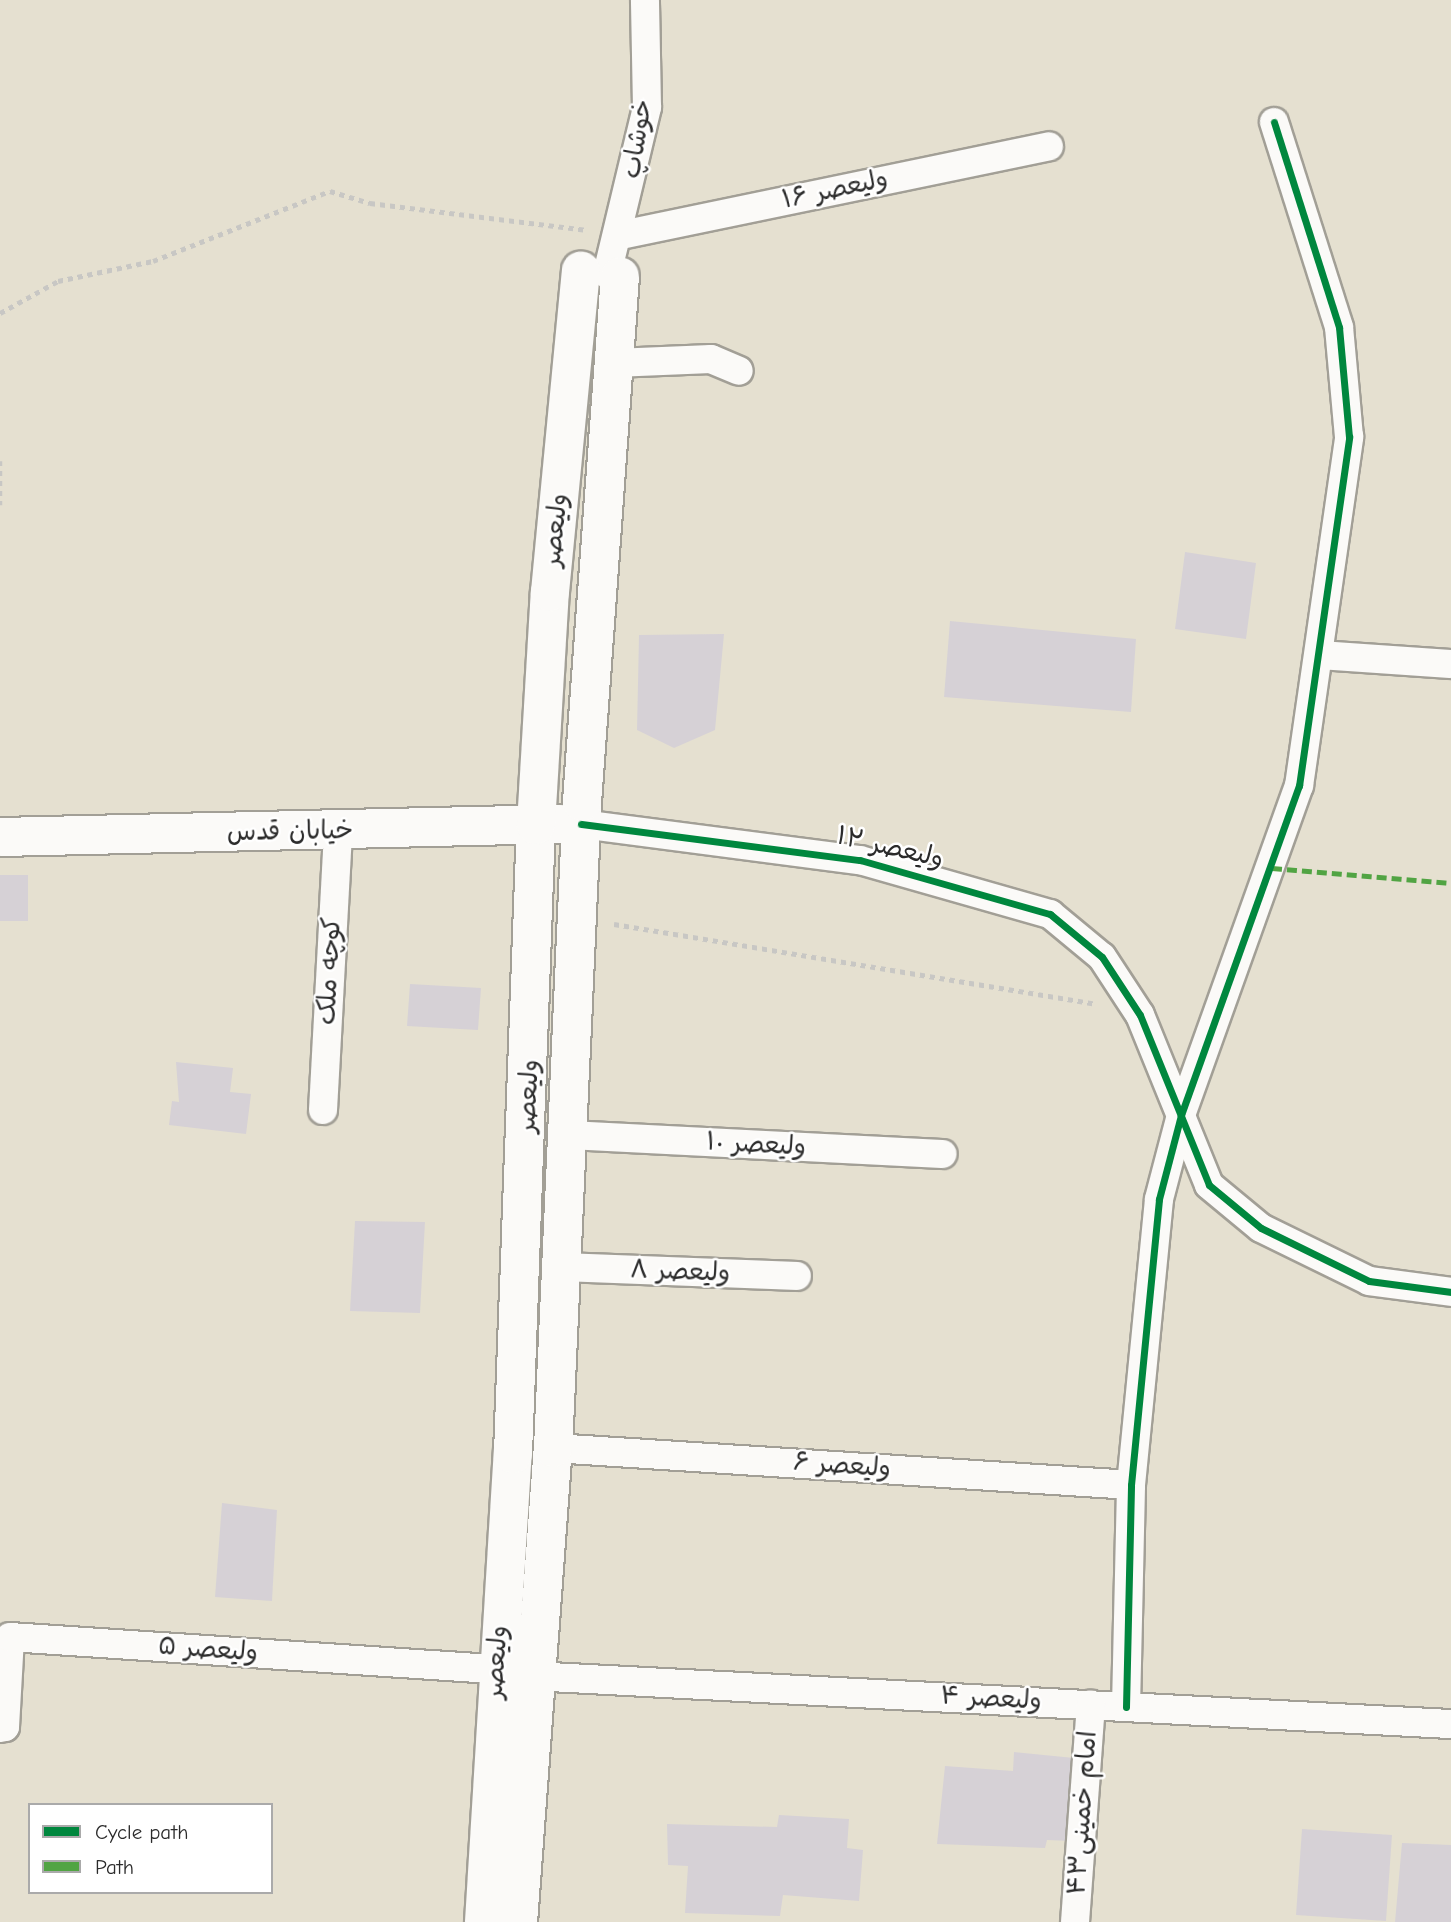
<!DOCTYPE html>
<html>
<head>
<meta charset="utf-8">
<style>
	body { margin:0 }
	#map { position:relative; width:1451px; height:1922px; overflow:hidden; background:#e5e0d0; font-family:"Comic Neue","Playpen Sans Arabic",sans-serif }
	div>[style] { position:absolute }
	.building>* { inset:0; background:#d6d1d6 }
	.path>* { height:4.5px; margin-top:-2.25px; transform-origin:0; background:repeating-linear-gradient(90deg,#c8c7c4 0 5px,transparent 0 10px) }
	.roads { filter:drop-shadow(2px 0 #a29f96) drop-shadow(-2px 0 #a29f96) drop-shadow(0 2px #a29f96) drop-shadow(0 -2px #a29f96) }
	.street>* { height:28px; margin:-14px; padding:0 14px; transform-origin:14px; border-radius:14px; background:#fbfaf8 }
	.secondary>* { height:38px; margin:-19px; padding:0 19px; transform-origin:19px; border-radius:19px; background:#fbfaf8 }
	.quiet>* { height:5px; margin-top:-2.5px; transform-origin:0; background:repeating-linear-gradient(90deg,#51a443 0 10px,transparent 0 15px) }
	.cycleway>* { height:7px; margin:-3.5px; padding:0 3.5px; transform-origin:3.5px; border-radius:3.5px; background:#00873e }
	span { translate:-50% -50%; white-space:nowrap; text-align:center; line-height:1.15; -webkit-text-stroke:5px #fff; paint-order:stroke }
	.street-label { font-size:26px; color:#2b2b2b }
	.legend { position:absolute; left:28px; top:1803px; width:245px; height:91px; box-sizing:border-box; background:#fff; border:2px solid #aaa; margin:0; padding:9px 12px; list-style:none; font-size:21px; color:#2b2b2b }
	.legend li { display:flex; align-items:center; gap:14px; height:35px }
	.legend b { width:35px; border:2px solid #aaa }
</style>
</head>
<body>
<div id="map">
	<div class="building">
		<div style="clip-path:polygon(1185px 552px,1256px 563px,1246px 639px,1175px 629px)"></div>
		<div style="clip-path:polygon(950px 621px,1136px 639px,1131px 712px,944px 697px)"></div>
		<div style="clip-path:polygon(724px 634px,715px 730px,674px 748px,637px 730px,639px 635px)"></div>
		<div style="clip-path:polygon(0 875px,28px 875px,28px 921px,0 921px)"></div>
		<div style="clip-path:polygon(410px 984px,481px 988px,478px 1030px,407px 1026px)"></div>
		<div style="clip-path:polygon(176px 1062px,233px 1068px,230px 1092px,251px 1094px,246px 1134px,169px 1125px,172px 1101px,179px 1102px)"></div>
		<div style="clip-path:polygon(355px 1221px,425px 1222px,420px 1313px,350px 1311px)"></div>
		<div style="clip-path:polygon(222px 1503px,277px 1510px,272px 1601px,215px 1597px)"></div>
		<div style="clip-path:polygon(1014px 1752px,1074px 1758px,1071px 1841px,1047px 1840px,1045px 1848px,937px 1844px,945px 1766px,1013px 1771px)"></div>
		<div style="clip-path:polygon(779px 1815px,849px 1819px,847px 1848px,863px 1850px,859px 1901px,783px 1895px,780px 1916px,685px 1913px,688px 1866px,668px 1865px,667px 1824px,777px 1827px)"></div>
		<div style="clip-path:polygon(1302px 1829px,1392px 1835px,1386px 1921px,1296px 1915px)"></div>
		<div style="clip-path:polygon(1402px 1843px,1451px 1845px,1451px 1922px,1395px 1922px)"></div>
	</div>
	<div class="path">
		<div style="left:0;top:313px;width:66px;rotate:-28.9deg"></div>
		<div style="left:58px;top:281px;width:97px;rotate:-11.9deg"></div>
		<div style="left:153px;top:261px;width:190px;rotate:-21.6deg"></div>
		<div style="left:330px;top:191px;width:42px;rotate:16.7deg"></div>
		<div style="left:370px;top:203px;width:219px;rotate:7.1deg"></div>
		<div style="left:0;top:461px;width:44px;rotate:90deg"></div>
		<div style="left:614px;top:924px;width:488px;rotate:9.4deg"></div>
	</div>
	<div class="roads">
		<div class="street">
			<div style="left:621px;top:235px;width:437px;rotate:-11.7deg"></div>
			<div style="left:607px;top:274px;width:172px;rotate:-76.5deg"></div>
			<div style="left:647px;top:107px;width:107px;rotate:-91.1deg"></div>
			<div style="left:614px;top:363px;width:97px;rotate:-2.4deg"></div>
			<div style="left:711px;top:359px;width:30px;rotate:23deg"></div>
			<div style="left:1319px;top:655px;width:132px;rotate:3.9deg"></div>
			<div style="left:581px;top:824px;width:281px;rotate:7.4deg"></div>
			<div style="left:860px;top:860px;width:198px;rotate:15.9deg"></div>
			<div style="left:1050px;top:914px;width:67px;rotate:39.6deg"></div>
			<div style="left:1102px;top:957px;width:69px;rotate:56.8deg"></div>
			<div style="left:1140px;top:1015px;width:183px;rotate:67.9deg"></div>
			<div style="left:1209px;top:1185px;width:67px;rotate:39.6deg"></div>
			<div style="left:1261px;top:1228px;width:120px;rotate:26.1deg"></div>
			<div style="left:1369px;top:1281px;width:83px;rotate:7.6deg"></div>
			<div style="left:323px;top:1110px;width:279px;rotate:-86.9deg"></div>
			<div style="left:568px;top:1135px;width:375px;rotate:2.9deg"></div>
			<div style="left:563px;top:1267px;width:234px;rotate:2.2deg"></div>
			<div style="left:553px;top:1448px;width:579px;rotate:3.66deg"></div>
			<div style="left:531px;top:1676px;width:921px;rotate:2.99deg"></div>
			<div style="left:1126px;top:1707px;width:222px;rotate:-88.7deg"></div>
			<div style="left:1131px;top:1485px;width:287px;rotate:-84.4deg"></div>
			<div style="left:1159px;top:1199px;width:87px;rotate:-75.3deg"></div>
			<div style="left:1181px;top:1115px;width:350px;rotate:-70.3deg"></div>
			<div style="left:1299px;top:786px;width:353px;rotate:-81.8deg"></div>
			<div style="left:1349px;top:437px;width:110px;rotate:-95.2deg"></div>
			<div style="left:1339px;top:327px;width:215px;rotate:-107.6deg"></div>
			<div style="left:0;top:1728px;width:5px;rotate:-11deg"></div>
			<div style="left:5px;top:1727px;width:90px;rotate:-86.8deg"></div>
			<div style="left:10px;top:1637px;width:487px;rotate:3.8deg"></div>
			<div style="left:1075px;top:1922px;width:218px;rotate:-85.8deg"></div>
		</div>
		<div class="secondary">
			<div style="left:0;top:837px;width:561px;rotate:-1.33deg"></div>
			<div style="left:484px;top:1922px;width:469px;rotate:-86.5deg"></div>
			<div style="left:513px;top:1454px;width:629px;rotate:-87.91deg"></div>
			<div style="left:536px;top:825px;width:233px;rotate:-86.6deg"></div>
			<div style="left:550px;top:592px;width:323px;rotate:-84.5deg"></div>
			<div style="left:518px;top:1922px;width:475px;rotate:-85.8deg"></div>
			<div style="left:553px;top:1448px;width:647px;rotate:-87.43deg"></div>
			<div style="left:582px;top:802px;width:527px;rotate:-85.87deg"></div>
		</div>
	</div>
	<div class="quiet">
		<div style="left:1272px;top:868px;width:180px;rotate:4.8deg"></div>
	</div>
	<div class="cycleway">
		<div style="left:581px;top:824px;width:281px;rotate:7.4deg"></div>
		<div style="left:860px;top:860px;width:198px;rotate:15.9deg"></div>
		<div style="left:1050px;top:914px;width:67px;rotate:39.6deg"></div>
		<div style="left:1102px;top:957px;width:69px;rotate:56.8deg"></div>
		<div style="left:1140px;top:1015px;width:183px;rotate:67.9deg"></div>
		<div style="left:1209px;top:1185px;width:67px;rotate:39.6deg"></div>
		<div style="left:1261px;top:1228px;width:120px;rotate:26.1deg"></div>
		<div style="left:1369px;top:1281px;width:83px;rotate:7.6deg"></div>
		<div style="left:1126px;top:1707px;width:222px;rotate:-88.7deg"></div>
		<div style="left:1131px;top:1485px;width:287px;rotate:-84.4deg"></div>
		<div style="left:1159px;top:1199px;width:87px;rotate:-75.3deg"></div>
		<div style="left:1181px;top:1115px;width:350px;rotate:-70.3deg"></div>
		<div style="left:1299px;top:786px;width:353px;rotate:-81.8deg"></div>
		<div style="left:1349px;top:437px;width:110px;rotate:-95.2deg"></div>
		<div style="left:1339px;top:327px;width:215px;rotate:-107.6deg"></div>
	</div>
	<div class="street-label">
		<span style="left:638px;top:139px;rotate:-81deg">خوشاپ</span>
		<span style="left:835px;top:190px;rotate:-12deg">ولیعصر ۱۶</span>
		<span style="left:556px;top:530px;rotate:-84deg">ولیعصر</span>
		<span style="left:290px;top:832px;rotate:-1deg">خیابان قدس</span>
		<span style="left:890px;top:848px;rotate:13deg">ولیعصر ۱۲</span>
		<span style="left:330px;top:971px;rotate:-87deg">کوچه ملک</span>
		<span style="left:529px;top:1096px;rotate:-87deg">ولیعصر</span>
		<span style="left:756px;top:1145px;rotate:3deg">ولیعصر ۱۰</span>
		<span style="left:680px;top:1272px;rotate:2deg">ولیعصر ۸</span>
		<span style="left:842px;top:1466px;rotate:4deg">ولیعصر ۶</span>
		<span style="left:208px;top:1650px;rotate:4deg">ولیعصر ۵</span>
		<span style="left:497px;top:1662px;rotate:-86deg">ولیعصر</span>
		<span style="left:991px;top:1699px;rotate:3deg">ولیعصر ۴</span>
		<span style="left:1083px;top:1813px;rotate:-86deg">امام خمینی۴۳</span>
	</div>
	<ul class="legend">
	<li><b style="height:9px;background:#00873e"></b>Cycle path</li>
	<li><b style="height:9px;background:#51a443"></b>Path</li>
	</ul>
</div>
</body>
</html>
